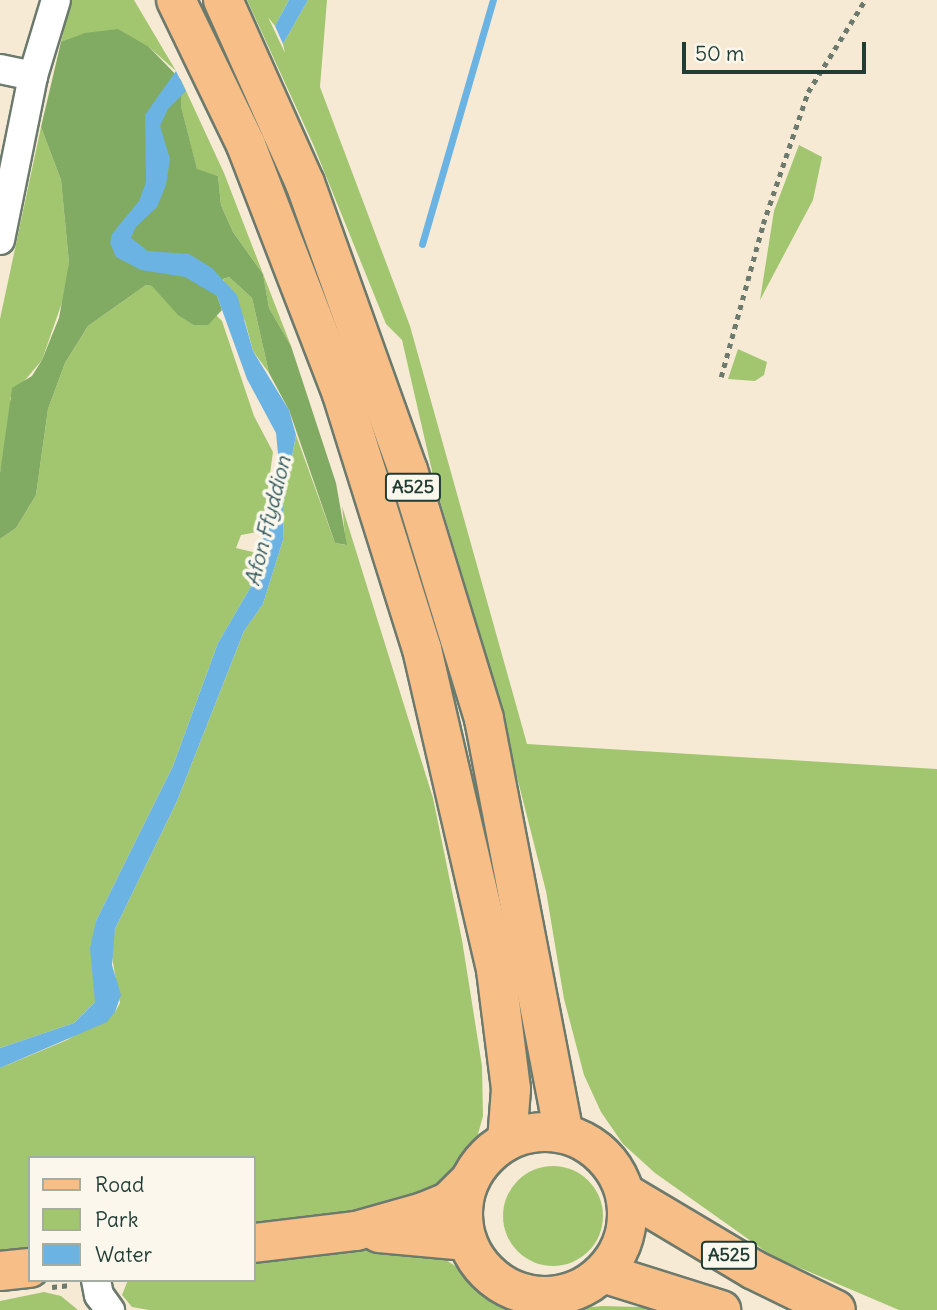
<!DOCTYPE html>
<html>
<head>
<meta charset="utf-8">
<style>
	body { margin:0 }
	#map { position:relative; width:937px; height:1310px; overflow:hidden; background:#f7ead5; font-family:Delius,sans-serif }
	div>[style] { position:absolute }
	.green>* { inset:0; background:#a2c670 }
	.round { border-radius:50% }
	.forest>* { inset:0; background:#81ab62 }
	.water>* { inset:0; background:#6bb3e2 }
	.stream>* { height:7px; margin:-3.5px; padding:0 3.5px; transform-origin:3.5px; border-radius:3.5px; background:#6bb3e2 }
	.path>* { height:4.5px; margin-top:-2.25px; transform-origin:0; background:repeating-linear-gradient(90deg,#6b7a6c 0 5px,transparent 0 10px) }
	.roads { filter:drop-shadow(2px 0 #6b7a6c) drop-shadow(-2px 0 #6b7a6c) drop-shadow(0 2px #6b7a6c) drop-shadow(0 -2px #6b7a6c) }
	.minor>* { height:28px; margin:-14px; padding:0 14px; transform-origin:14px; border-radius:14px; background:#fff }
	.primary>* { height:38px; margin:-19px; padding:0 19px; transform-origin:19px; border-radius:19px; background:#f7be87 }
	.primary>.ring { margin:-19px; padding:0; box-sizing:content-box; background:none; border:38px solid #f7be87; border-radius:50% }
	span { translate:-50% -50%; white-space:nowrap; text-align:center; line-height:1.15; -webkit-text-stroke:7px #fbf7ec; paint-order:stroke }
	.shield-label span { padding:2px 5px; background:#fbf7ec; border:2px solid; border-radius:5px; -webkit-text-stroke-width:0 }
	.shield-label { font-size:18px; color:#1f3d34; font-weight:700 }
	.water-label { font-size:21px; color:#325a60; font-style:italic }
	.legend { position:absolute; left:28px; top:1156px; width:228px; height:126px; box-sizing:border-box; background:#fbf7ec; border:2px solid #a3ada2; margin:0; padding:9px 12px; list-style:none; font-size:21px; color:#1f3d34 }
	.legend li { display:flex; align-items:center; gap:14px; height:35px }
	.legend b { width:35px; border:2px solid #a3ada2 }
	.scale { position:absolute; left:682px; top:42px; width:184px; height:32px; box-sizing:border-box; border:4px solid #1f3d34; border-top:0; padding-left:9px; font-size:21px; line-height:24px; white-space:nowrap; color:#1f3d34; -webkit-text-stroke:5px #fbf7ec; paint-order:stroke }
</style>
</head>
<body>
<div id="map">
	<div class="green">
		<div style="clip-path:polygon(71px 0,134px 0,176px 71px,149px 47px,61px 42px)"></div>
		<div style="clip-path:polygon(247px 0,289px 0,275px 26px,268px 17px,285px 53px,283px 44px,308px 0,327px 0,320px 87px,410px 326px,527px 744px,937px 769px,937px 1310px,899px 1310px,772px 1256px,655px 1173px,623px 1144px,601px 1112px,584px 1075px,564px 999px,546px 891px,485px 651px,435px 484px,402px 340px,386px 324px,313px 144px)"></div>
		<div style="clip-path:polygon(181px 80px,224px 173px,291px 346px,269px 308px,263px 274px,233px 232px,221px 205px,218px 176px,197px 170px,181px 106px)"></div>
		<div style="clip-path:polygon(41px 127px,61px 180px,69px 263px,67px 288px,42px 360px,10px 398px,10px 425px,0 473px,0 319px)"></div>
		<div style="clip-path:polygon(799px 145px,822px 157px,813px 200px,760px 300px,774px 211px)"></div>
		<div style="clip-path:polygon(229px 277px,252px 298px,269px 373px,253px 351px,245px 321px,223px 279px)"></div>
		<div style="clip-path:polygon(146px 285px,176px 289px,202px 301px,222px 321px,254px 416px,273px 452px,262px 531px,241px 535px,236px 548px,261px 554px,253px 583px,218px 643px,173px 766px,96px 921px,95px 1002px,74px 1023px,0 1048px,0 539px,16px 528px,36px 495px,48px 409px,65px 363px,88px 326px)"></div>
		<div style="clip-path:polygon(738px 349px,767px 362px,764px 375px,755px 381px,728px 379px)"></div>
		<div style="clip-path:polygon(296px 435px,335px 543px,346px 545px,342px 506px,433px 798px,462px 940px,482px 1066px,483px 1116px,472px 1156px,451px 1179px,429px 1191px,373px 1209px,254px 1222px,254px 1158px,30px 1158px,30px 1247px,0 1250px,0 1068px,67px 1040px,115px 1012px,120px 1003px,111px 951px,115px 929px,177px 801px,244px 631px,263px 604px,283px 540px,284px 499px)"></div>
		<div class="round" style="left:503px;top:1166px;width:100px;height:100px"></div>
		<div style="clip-path:polygon(389px 1248px,446px 1260px,506px 1299px,526px 1308px,548px 1310px,149px 1310px,132px 1307px,122px 1295px,128px 1280px,254px 1280px,254px 1262px)"></div>
		<div style="clip-path:polygon(44px 1292px,61px 1296px,78px 1310px,0 1310px,0 1301px)"></div>
		<div style="clip-path:polygon(603px 1306px,639px 1307px,667px 1310px,557px 1310px)"></div>
	</div>
	<div class="forest">
		<div style="clip-path:polygon(118px 29px,149px 47px,181px 80px,181px 106px,197px 169px,218px 176px,221px 205px,233px 232px,263px 274px,269px 308px,291px 346px,336px 483px,347px 545px,335px 543px,289px 410px,269px 373px,252px 298px,229px 277px,223px 279px,217px 296px,222px 310px,208px 325px,194px 325px,178px 315px,152px 286px,146px 285px,88px 326px,65px 363px,48px 409px,36px 495px,16px 528px,0 539px,0 473px,12px 388px,32px 376px,42px 360px,59px 318px,69px 263px,61px 180px,41px 127px,61px 42px,85px 33px)"></div>
	</div>
	<div class="water">
		<div style="clip-path:polygon(289px 0,308px 0,283px 44px,275px 26px)"></div>
		<div style="clip-path:polygon(176px 71px,186px 91px,168px 109px,160px 126px,170px 159px,166px 185px,157px 207px,135px 228px,131px 238px,148px 251px,189px 254px,212px 268px,237px 295px,253px 351px,289px 410px,296px 435px,284px 499px,283px 540px,263px 604px,244px 631px,177px 801px,115px 929px,112px 965px,121px 995px,115px 1012px,107px 1022px,0 1068px,0 1048px,74px 1023px,95px 1002px,90px 948px,96px 921px,173px 766px,218px 643px,253px 583px,279px 464px,276px 433px,247px 379px,217px 296px,185px 277px,141px 270px,116px 257px,110px 243px,112px 234px,139px 201px,146px 182px,145px 115px)"></div>
	</div>
	<div class="stream">
		<div style="left:422px;top:244px;width:254px;rotate:-73.8deg"></div>
	</div>
	<div class="path">
		<div style="left:721px;top:377px;width:159px;rotate:-74.6deg"></div>
		<div style="left:763px;top:224px;width:139px;rotate:-71.2deg"></div>
		<div style="left:808px;top:92px;width:108px;rotate:-58.2deg"></div>
		<div style="left:52px;top:1287px;width:19px;rotate:-6deg"></div>
	</div>
	<div class="roads">
		<div class="minor">
			<div style="left:0;top:69px;width:34px;rotate:12deg"></div>
			<div style="left:0;top:240px;width:167px;rotate:-78.6deg"></div>
			<div style="left:33px;top:76px;width:79px;rotate:-73.2deg"></div>
			<div style="left:96px;top:1280px;width:15px;rotate:79deg"></div>
			<div style="left:99px;top:1295px;width:19px;rotate:54deg"></div>
		</div>
		<div class="primary">
			<div style="left:176px;top:0;width:161px;rotate:64.2deg"></div>
			<div style="left:246px;top:145px;width:267px;rotate:68.9deg"></div>
			<div style="left:342px;top:394px;width:267px;rotate:72.6deg"></div>
			<div style="left:422px;top:649px;width:329px;rotate:77deg"></div>
			<div style="left:496px;top:970px;width:120px;rotate:82.8deg"></div>
			<div style="left:511px;top:1089px;width:52px;rotate:94.4deg"></div>
			<div style="left:223px;top:0;width:201px;rotate:65.9deg"></div>
			<div style="left:305px;top:183px;width:305px;rotate:70.3deg"></div>
			<div style="left:408px;top:470px;width:260px;rotate:73deg"></div>
			<div style="left:484px;top:719px;width:422px;rotate:79.1deg"></div>
			<div class="ring" style="left:463px;top:1132px;width:126px;height:126px"></div>
			<div style="left:625px;top:1193px;width:150px;rotate:30.8deg"></div>
			<div style="left:754px;top:1270px;width:91px;rotate:26deg"></div>
			<div style="left:379px;top:1233px;width:88px;rotate:5.2deg"></div>
			<div style="left:254px;top:1243px;width:103px;rotate:-6.7deg"></div>
			<div style="left:356px;top:1231px;width:70px;rotate:-15.8deg"></div>
			<div style="left:423px;top:1212px;width:27px;rotate:-22deg"></div>
			<div style="left:448px;top:1202px;width:31px;rotate:-45deg"></div>
			<div style="left:0;top:1271px;width:30px;rotate:-6deg"></div>
			<div style="left:603px;top:1273px;width:124px;rotate:17.4deg"></div>
		</div>
	</div>
	<div class="shield-label">
		<span style="left:413px;top:487px">A525</span>
		<span style="left:729px;top:1255px">A525</span>
	</div>
	<div class="water-label">
		<span style="left:268px;top:521px;rotate:-76deg">Afon Ffyddion</span>
	</div>
	<ul class="legend">
	<li><b style="height:9px;background:#f7be87"></b>Road</li>
	<li><b style="height:19px;background:#a2c670"></b>Park</li>
	<li><b style="height:19px;background:#6bb3e2"></b>Water</li>
	</ul>
	<div class="scale">50 m</div>
</div>
</body>
</html>
